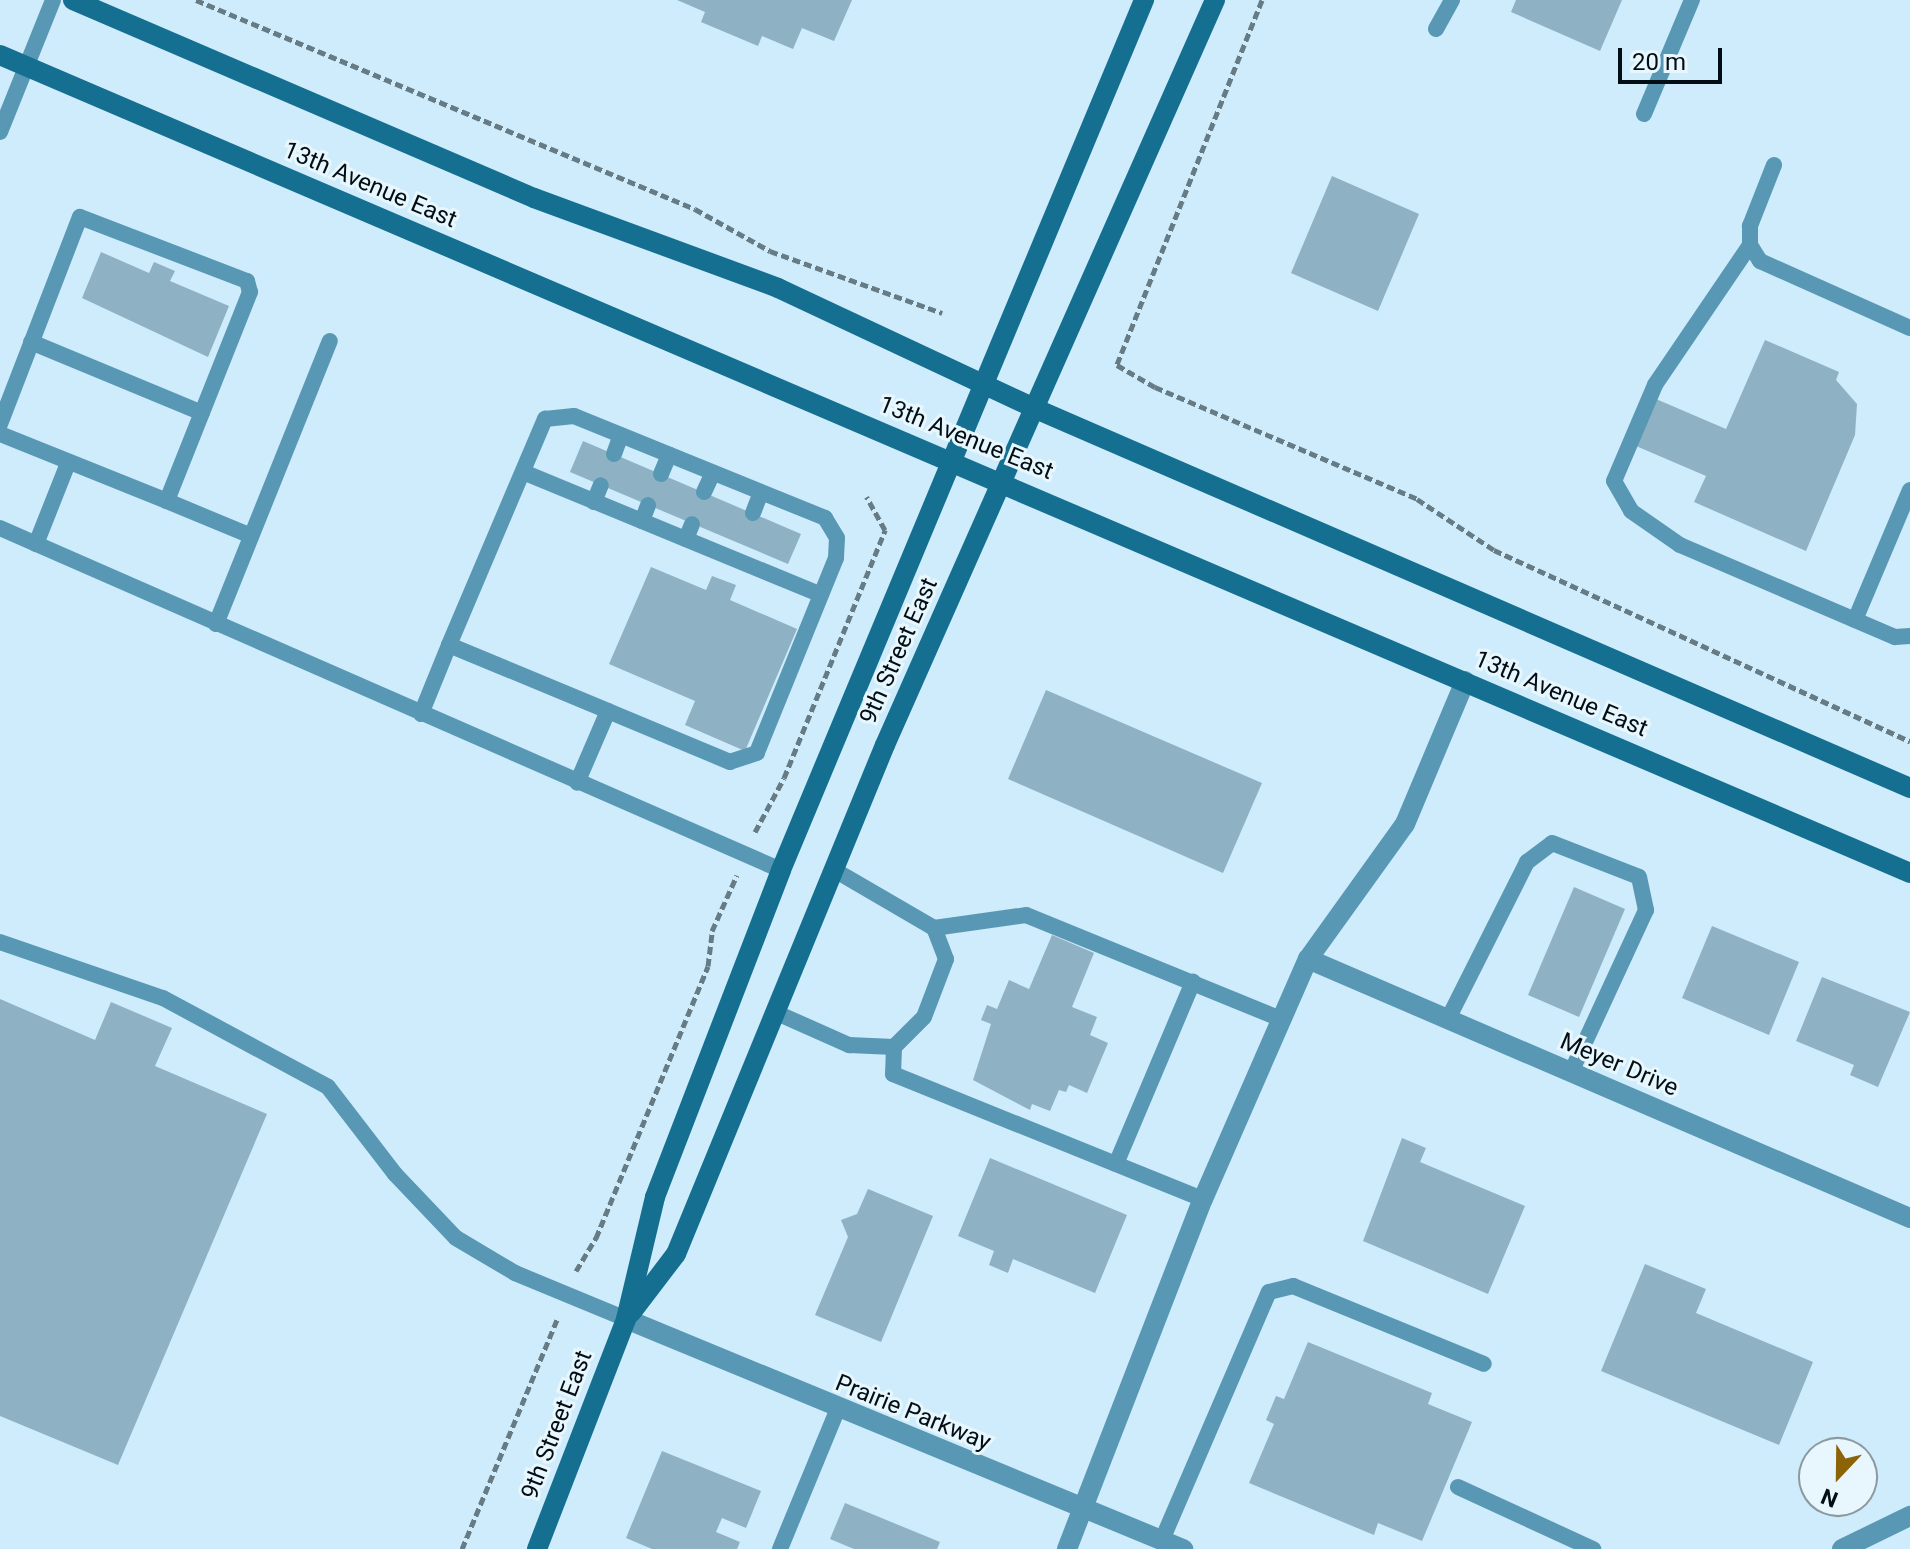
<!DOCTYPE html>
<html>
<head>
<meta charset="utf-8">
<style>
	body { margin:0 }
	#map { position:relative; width:1910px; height:1549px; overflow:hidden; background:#ceecfb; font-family:Roboto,sans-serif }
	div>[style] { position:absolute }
	.building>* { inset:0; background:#8eb2c3 }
	.path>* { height:5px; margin-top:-2.5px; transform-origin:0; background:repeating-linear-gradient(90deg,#677b85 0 8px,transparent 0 12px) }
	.lane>* { height:16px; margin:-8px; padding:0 8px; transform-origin:8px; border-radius:8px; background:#5998b4 }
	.street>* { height:20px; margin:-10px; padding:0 10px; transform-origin:10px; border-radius:10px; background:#5998b4 }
	.secondary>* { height:20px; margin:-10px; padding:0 10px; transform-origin:10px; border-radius:10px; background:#146f90 }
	span { translate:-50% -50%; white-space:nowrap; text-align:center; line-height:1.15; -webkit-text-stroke:6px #e8f7fe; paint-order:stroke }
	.street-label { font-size:24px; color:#030e14 }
	.north { position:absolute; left:1798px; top:1437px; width:80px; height:80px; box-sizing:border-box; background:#e8f7fe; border:2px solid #8c9aa0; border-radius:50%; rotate:202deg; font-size:22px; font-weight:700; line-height:32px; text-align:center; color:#030e14 }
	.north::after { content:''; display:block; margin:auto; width:28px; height:36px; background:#8d6307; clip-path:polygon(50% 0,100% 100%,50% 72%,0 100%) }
	.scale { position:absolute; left:1618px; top:48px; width:104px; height:36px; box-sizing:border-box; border:4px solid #030e14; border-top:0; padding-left:10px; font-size:24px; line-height:28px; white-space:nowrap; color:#030e14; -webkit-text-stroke:6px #e8f7fe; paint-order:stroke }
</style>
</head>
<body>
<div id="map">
	<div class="building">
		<div style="clip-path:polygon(677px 0,852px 0,834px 41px,802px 28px,793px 49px,762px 36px,758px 46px,701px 22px,705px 12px)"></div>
		<div style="clip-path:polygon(1516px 0,1622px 0,1600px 51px,1511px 12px)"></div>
		<div style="clip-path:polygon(1332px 176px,1419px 214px,1378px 311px,1291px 273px)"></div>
		<div style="clip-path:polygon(101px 252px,149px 273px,154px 262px,175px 271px,170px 281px,229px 306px,208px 357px,82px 298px)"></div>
		<div style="clip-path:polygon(1765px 340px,1839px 372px,1836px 380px,1857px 404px,1855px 435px,1806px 551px,1694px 502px,1706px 476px,1636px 446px,1656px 399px,1726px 429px)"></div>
		<div style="clip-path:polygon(583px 441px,801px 534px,788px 564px,570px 472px)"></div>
		<div style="clip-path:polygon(651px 567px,706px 590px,712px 576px,736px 585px,730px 600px,797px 629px,745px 751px,685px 725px,695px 701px,609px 664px)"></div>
		<div style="clip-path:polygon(1046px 690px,1262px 783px,1223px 873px,1008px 779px)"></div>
		<div style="clip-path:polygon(1574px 887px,1625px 909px,1579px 1017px,1528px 995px)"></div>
		<div style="clip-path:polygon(1712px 926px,1799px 962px,1769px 1035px,1682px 998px)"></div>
		<div style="clip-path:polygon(1052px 935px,1094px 953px,1072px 1007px,1097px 1017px,1090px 1035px,1108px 1043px,1087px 1093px,1069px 1085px,1066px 1092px,1059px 1090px,1050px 1111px,1032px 1104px,1030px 1110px,973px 1080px,991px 1024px,981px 1020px,987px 1005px,997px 1009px,1009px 980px,1029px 989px)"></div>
		<div style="clip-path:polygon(1822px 977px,1910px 1012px,1878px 1087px,1850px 1075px,1854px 1065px,1796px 1041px)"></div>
		<div style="clip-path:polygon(0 999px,95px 1040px,111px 1002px,172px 1028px,155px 1066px,267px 1114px,118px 1465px,0 1416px)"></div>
		<div style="clip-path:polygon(1402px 1138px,1426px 1148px,1420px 1162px,1525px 1206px,1488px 1294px,1363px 1241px)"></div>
		<div style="clip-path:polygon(990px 1158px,1127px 1215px,1095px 1293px,1013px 1259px,1008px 1273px,989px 1265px,994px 1251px,958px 1236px)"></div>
		<div style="clip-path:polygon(868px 1189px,933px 1216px,881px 1342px,815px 1315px,848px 1237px,841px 1220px,857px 1214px)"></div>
		<div style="clip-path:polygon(1645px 1264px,1706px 1289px,1696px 1313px,1813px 1362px,1779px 1445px,1601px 1371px)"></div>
		<div style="clip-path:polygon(1308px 1342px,1432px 1393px,1428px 1404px,1472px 1422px,1422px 1541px,1378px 1523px,1374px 1535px,1249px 1483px,1274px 1424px,1266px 1420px,1276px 1396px,1284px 1399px)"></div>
		<div style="clip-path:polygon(662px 1451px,761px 1491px,746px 1528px,722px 1518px,716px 1532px,740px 1542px,737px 1549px,652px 1549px,626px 1538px)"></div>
		<div style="clip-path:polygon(845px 1503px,940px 1542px,937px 1549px,854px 1549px,830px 1539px)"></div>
	</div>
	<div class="path">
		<div style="left:196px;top:0;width:541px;rotate:22.73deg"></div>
		<div style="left:695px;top:209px;width:86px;rotate:29.2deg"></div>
		<div style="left:770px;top:251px;width:183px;rotate:19.8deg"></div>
		<div style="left:1262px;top:0;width:393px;rotate:111.7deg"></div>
		<div style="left:1117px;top:365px;width:44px;rotate:30.1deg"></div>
		<div style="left:1155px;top:387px;width:285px;rotate:23.1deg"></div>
		<div style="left:1417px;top:499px;width:92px;rotate:33.5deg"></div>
		<div style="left:1494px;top:550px;width:458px;rotate:24.7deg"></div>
		<div style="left:755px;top:832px;width:61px;rotate:-61.8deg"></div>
		<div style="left:784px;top:778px;width:268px;rotate:-67.8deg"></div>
		<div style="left:885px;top:530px;width:38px;rotate:-119deg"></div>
		<div style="left:576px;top:1271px;width:39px;rotate:-59deg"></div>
		<div style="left:596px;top:1238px;width:294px;rotate:-67.6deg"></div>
		<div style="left:708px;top:966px;width:35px;rotate:-83deg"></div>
		<div style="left:712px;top:931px;width:61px;rotate:-65.9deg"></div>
		<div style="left:462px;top:1549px;width:251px;rotate:-67.5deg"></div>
	</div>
	<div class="lane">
		<div style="left:1436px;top:29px;width:33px;rotate:-61deg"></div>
		<div style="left:1644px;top:114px;width:124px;rotate:-67.2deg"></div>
		<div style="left:0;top:132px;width:142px;rotate:-68.1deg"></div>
		<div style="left:1774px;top:165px;width:66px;rotate:111.5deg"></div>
		<div style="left:1750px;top:226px;width:19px;rotate:90deg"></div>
		<div style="left:1750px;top:245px;width:19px;rotate:58deg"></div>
		<div style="left:1760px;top:261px;width:164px;rotate:24.1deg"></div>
		<div style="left:1750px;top:245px;width:169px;rotate:124.2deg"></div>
		<div style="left:1655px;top:385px;width:104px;rotate:113.1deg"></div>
		<div style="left:1614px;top:481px;width:34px;rotate:60deg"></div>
		<div style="left:1631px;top:511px;width:60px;rotate:34.8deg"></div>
		<div style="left:1680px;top:545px;width:234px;rotate:23.2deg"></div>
		<div style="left:1895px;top:637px;width:15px;rotate:-4deg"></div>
		<div style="left:31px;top:342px;width:185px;rotate:22.5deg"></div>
		<div style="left:0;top:424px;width:222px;rotate:-68.9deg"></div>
		<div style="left:80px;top:217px;width:179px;rotate:21deg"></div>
		<div style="left:247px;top:281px;width:11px;rotate:75deg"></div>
		<div style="left:250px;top:292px;width:225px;rotate:111.7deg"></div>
		<div style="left:167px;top:501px;width:180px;rotate:-158.1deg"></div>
		<div style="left:614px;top:454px;width:20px;rotate:-70deg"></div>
		<div style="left:523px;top:472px;width:322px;rotate:22.4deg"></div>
		<div style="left:661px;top:474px;width:21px;rotate:-67deg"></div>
		<div style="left:704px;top:492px;width:21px;rotate:-65deg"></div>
		<div style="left:167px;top:501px;width:91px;rotate:22.6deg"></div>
		<div style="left:594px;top:502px;width:18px;rotate:-68deg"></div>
		<div style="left:753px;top:513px;width:22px;rotate:-69deg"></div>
		<div style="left:642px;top:521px;width:17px;rotate:-69deg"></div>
		<div style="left:0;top:528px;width:853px;rotate:23.65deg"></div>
		<div style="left:686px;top:539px;width:16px;rotate:-68deg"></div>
		<div style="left:36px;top:544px;width:87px;rotate:-68.4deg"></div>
		<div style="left:1855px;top:620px;width:141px;rotate:-67.1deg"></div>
		<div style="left:216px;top:624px;width:305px;rotate:-68.1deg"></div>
		<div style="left:449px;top:645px;width:246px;rotate:-67deg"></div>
		<div style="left:545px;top:419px;width:29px;rotate:-6deg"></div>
		<div style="left:574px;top:416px;width:271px;rotate:22.1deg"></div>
		<div style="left:825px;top:518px;width:23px;rotate:59deg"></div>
		<div style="left:837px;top:538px;width:20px;rotate:93deg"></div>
		<div style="left:836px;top:558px;width:210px;rotate:112.1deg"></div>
		<div style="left:757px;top:753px;width:28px;rotate:162deg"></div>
		<div style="left:730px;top:762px;width:132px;rotate:-157.3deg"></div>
		<div style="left:421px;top:714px;width:74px;rotate:-67.9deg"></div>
		<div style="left:449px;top:645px;width:172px;rotate:22.5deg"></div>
		<div style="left:608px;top:711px;width:78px;rotate:113.3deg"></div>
		<div style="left:934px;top:928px;width:93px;rotate:-8deg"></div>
		<div style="left:1026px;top:915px;width:275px;rotate:22.2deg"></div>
		<div style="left:0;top:942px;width:172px;rotate:19deg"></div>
		<div style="left:163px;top:998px;width:187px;rotate:28.3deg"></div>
		<div style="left:328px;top:1087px;width:110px;rotate:52.4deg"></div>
		<div style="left:395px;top:1174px;width:88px;rotate:46.4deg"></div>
		<div style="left:456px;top:1238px;width:69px;rotate:30.7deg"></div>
		<div style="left:515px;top:1273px;width:120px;rotate:22.5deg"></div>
		<div style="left:779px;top:1014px;width:77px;rotate:23.9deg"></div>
		<div style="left:849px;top:1045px;width:45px;rotate:2.5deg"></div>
		<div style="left:894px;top:1047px;width:42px;rotate:-45deg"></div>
		<div style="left:924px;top:1017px;width:62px;rotate:-69.2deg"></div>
		<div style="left:946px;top:959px;width:33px;rotate:-111deg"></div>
		<div style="left:934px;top:928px;width:113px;rotate:-149.8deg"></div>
		<div style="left:1448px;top:1019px;width:176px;rotate:-63.3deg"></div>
		<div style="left:1527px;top:862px;width:31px;rotate:-37deg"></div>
		<div style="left:1552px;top:843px;width:93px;rotate:21.3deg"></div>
		<div style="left:1639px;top:877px;width:34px;rotate:78deg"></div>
		<div style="left:1646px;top:910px;width:179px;rotate:114.8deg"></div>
		<div style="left:894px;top:1047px;width:27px;rotate:92deg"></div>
		<div style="left:893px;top:1074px;width:334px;rotate:22deg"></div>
		<div style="left:1116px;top:1164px;width:198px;rotate:-67.1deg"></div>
		<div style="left:1458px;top:1487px;width:149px;rotate:24.7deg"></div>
		<div style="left:1162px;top:1540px;width:270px;rotate:-66.7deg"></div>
		<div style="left:1269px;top:1292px;width:25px;rotate:-14deg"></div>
		<div style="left:1293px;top:1286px;width:206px;rotate:22.2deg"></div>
		<div style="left:780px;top:1549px;width:149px;rotate:-67.6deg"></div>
	</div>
	<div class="street">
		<div style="left:1308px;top:959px;width:655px;rotate:23.28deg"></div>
		<div style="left:626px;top:1319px;width:603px;rotate:22.44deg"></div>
		<div style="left:1067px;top:1549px;width:375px;rotate:-68.8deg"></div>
		<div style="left:1203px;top:1199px;width:262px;rotate:-66.4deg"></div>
		<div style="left:1308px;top:959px;width:166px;rotate:-54.3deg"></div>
		<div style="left:1405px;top:824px;width:155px;rotate:-67.2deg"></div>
		<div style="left:1842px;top:1549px;width:76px;rotate:-25.9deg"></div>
	</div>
	<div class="secondary">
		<div style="left:73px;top:0;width:502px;rotate:23.24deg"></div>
		<div style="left:534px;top:198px;width:260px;rotate:20.2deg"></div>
		<div style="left:778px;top:288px;width:285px;rotate:25.1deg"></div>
		<div style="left:1036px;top:409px;width:953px;rotate:23.44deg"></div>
		<div style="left:0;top:55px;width:2078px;rotate:23.18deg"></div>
		<div style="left:631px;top:1313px;width:74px;rotate:-52.7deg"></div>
		<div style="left:676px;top:1254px;width:550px;rotate:-67.68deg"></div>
		<div style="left:885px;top:745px;width:815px;rotate:-66.11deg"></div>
		<div style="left:537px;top:1549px;width:247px;rotate:-68.8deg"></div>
		<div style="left:626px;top:1319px;width:125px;rotate:-76.6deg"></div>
		<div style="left:655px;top:1197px;width:350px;rotate:-68.9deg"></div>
		<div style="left:781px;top:870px;width:943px;rotate:-67.35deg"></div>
	</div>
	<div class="street-label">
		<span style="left:370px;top:185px;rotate:23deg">13th Avenue East</span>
		<span style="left:966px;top:438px;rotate:22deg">13th Avenue East</span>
		<span style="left:899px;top:651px;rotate:-66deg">9th Street East</span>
		<span style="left:1561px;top:694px;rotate:23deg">13th Avenue East</span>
		<span style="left:1619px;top:1065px;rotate:23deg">Meyer Drive</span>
		<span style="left:913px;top:1413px;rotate:22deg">Prairie Parkway</span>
		<span style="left:557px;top:1425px;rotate:-69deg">9th Street East</span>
	</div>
	<div class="north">N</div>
	<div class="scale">20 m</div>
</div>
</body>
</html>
